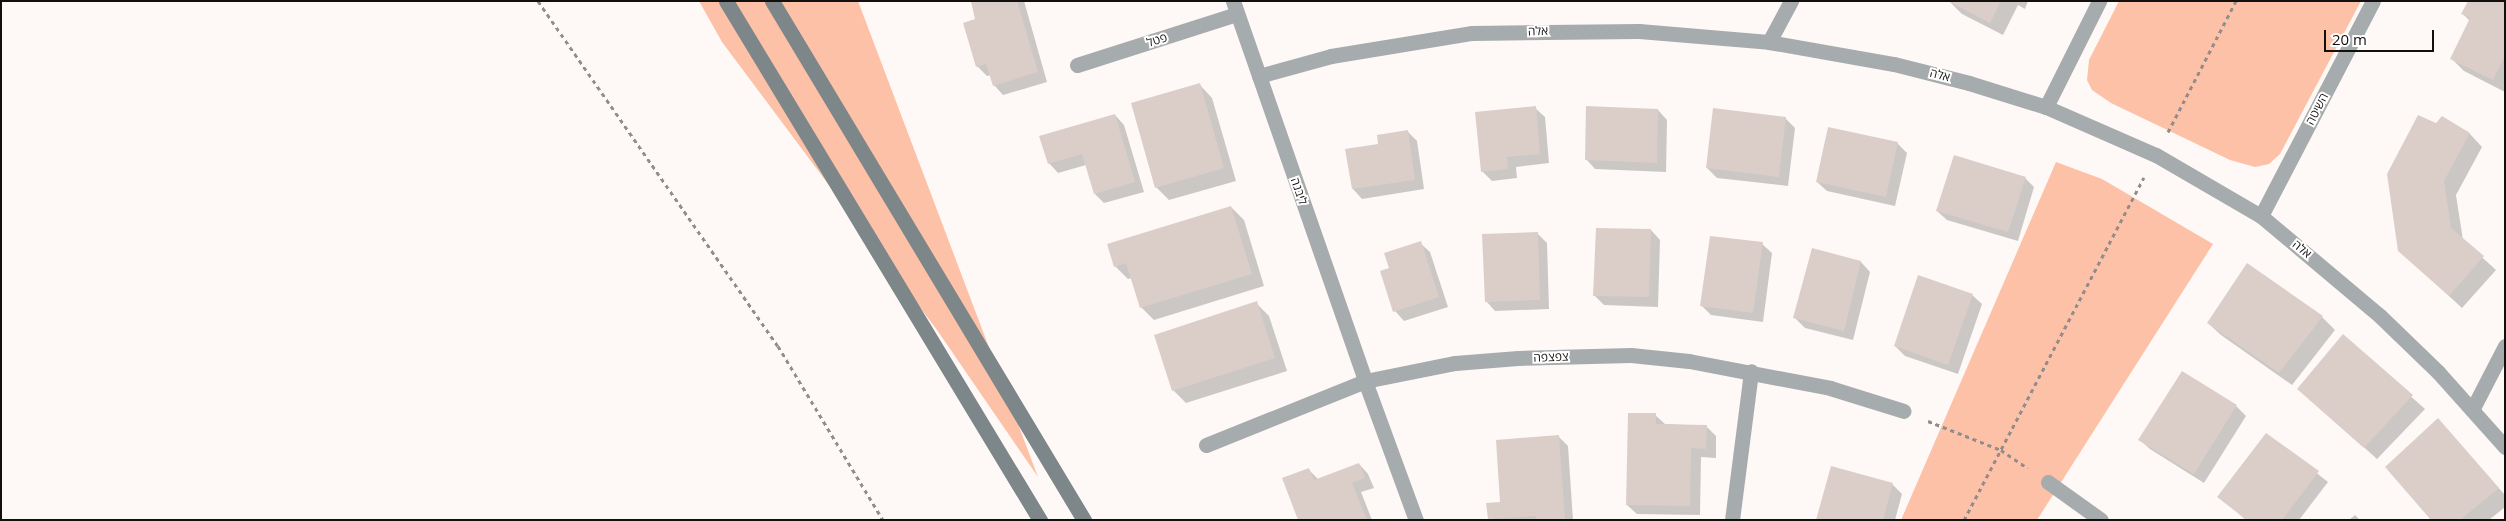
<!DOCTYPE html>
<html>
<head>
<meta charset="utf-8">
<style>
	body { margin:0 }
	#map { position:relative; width:2506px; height:521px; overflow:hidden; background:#fef9f7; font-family:"Open Sans",Heebo,sans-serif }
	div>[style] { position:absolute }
	.green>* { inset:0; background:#fcc1a7 }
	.shadow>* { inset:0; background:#0003 }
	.building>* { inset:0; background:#dbcec8 }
	.path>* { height:3px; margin-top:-1.5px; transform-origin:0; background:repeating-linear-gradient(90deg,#928d8b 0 4px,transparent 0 8px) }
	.lane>* { height:15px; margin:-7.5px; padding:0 7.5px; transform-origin:7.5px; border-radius:7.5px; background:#a6acad }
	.street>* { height:15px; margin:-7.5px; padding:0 7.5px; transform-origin:7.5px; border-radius:7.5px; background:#a6acad }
	.secondary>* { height:15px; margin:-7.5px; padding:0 7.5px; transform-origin:7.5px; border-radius:7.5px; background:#7d8688 }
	span { translate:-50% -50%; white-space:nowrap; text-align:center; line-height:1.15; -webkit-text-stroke:4px #fff; paint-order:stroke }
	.street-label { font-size:12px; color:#130f0d }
	.frame { position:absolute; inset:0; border:2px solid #130f0d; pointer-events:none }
	.scale { position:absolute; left:2324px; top:30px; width:110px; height:22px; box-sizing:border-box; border:2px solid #130f0d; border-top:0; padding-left:6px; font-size:15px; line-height:18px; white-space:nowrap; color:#130f0d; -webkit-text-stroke:4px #fff; paint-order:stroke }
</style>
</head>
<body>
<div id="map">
	<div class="green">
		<div style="clip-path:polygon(699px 1px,858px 1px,1038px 477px,937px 330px,722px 42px)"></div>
		<div style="clip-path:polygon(2119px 1px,2361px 1px,2280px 154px,2269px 164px,2255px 167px,2230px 160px,2111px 103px,2092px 90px,2087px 80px,2089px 60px)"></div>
		<div style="clip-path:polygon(2056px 162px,2102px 179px,2213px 244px,2037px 520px,1901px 520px)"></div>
	</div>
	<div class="shadow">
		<div style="clip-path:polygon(979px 1px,1024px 1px,1047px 82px,1003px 95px,994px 85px,991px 75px,987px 76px,977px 66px,977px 20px,972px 3px)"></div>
		<div style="clip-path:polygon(1949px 1px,2028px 1px,2025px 9px,2018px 5px,2003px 35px,1962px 14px)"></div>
		<div style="clip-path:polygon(2505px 1px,2505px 92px,2464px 71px,2452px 59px,2470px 21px,2463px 14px)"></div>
		<div style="clip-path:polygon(1200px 85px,1212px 98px,1236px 181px,1169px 200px,1156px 187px)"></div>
		<div style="clip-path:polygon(1535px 108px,1545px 117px,1549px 163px,1516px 167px,1517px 178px,1492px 181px,1482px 171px)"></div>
		<div style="clip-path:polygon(1658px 110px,1667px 120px,1666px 172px,1595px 169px,1586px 159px)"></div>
		<div style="clip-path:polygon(1115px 115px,1124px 125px,1144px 192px,1104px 203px,1095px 194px,1086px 165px,1058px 173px,1049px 163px)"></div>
		<div style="clip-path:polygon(2442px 117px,2470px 134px,2482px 147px,2456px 195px,2463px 240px,2496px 270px,2462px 308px,2399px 250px,2437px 125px)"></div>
		<div style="clip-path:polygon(1785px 118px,1795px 128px,1788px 186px,1717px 178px,1707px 168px)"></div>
		<div style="clip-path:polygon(1408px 132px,1417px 141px,1424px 189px,1362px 199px,1353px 189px,1380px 145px)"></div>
		<div style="clip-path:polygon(1897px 143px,1907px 153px,1895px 206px,1827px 191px,1817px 182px)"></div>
		<div style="clip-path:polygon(2025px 178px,2034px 187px,2018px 241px,1947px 220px,1937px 211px)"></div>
		<div style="clip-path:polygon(1231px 207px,1244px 220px,1264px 286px,1154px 320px,1141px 307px,1132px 278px,1128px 279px,1115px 266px)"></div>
		<div style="clip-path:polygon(1651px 230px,1660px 240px,1658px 307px,1604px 305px,1595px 296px)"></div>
		<div style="clip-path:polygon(1537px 233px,1547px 243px,1549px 309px,1495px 311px,1486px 301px)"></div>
		<div style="clip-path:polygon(1420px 243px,1430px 252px,1448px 307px,1404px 321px,1395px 311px,1390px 269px)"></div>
		<div style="clip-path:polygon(1762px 244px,1772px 253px,1763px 322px,1711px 315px,1701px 305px)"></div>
		<div style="clip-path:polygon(1812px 250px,1861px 262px,1870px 272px,1853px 340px,1805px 328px,1795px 318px)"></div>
		<div style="clip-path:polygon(1972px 295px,1982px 304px,1958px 374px,1905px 356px,1895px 346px)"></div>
		<div style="clip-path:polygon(1256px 303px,1269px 316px,1287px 371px,1186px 403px,1173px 390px)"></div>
		<div style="clip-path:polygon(2322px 317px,2335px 330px,2292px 385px,2221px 335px,2208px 323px)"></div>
		<div style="clip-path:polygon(2343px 336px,2425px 409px,2377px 459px,2299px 389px)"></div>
		<div style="clip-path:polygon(2182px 372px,2236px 406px,2246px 416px,2204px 483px,2150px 449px,2140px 440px)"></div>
		<div style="clip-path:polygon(1655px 415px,1665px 424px,1706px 426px,1716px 436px,1716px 458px,1701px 457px,1700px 515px,1637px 514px,1627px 505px)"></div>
		<div style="clip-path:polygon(2438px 420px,2505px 495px,2505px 507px,2489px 520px,2432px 520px)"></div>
		<div style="clip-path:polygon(2267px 434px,2328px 482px,2299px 520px,2246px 520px,2219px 497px)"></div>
		<div style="clip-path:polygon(1558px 436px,1568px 446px,1573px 520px,1491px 520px)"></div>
		<div style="clip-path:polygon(1359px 464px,1368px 474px,1374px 488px,1361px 492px,1372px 520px,1300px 520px,1308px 469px,1318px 479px)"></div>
		<div style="clip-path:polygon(1892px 484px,1902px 494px,1895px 520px,1817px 520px)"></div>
		<div style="clip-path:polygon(2355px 515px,2360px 520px,2349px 520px)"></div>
	</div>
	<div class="building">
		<div style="clip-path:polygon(1017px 1px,1038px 72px,993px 86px,986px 64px,976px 67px,963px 23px,975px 19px,971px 2px)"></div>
		<div style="clip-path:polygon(1948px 1px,2001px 1px,1990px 23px)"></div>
		<div style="clip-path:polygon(2468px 1px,2505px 1px,2505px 56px,2493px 80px,2450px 59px,2470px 18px,2461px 14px)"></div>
		<div style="clip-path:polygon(1200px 83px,1224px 168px,1155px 188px,1131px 103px)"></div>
		<div style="clip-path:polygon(1536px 106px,1540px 154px,1507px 157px,1508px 169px,1481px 172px,1475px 112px)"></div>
		<div style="clip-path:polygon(1586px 106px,1658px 109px,1657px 163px,1585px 160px)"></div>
		<div style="clip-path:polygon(1713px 108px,1786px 117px,1779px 177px,1706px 168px)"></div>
		<div style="clip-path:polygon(1115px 114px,1135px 182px,1094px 194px,1082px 154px,1048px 164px,1039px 136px)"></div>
		<div style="clip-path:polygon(2418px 115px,2436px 123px,2442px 116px,2470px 133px,2444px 181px,2451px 228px,2484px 256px,2449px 296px,2398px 251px,2387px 174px)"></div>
		<div style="clip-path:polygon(1828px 127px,1898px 142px,1886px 197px,1816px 182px)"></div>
		<div style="clip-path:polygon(1408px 130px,1415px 180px,1352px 189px,1345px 149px,1378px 144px,1377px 135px)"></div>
		<div style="clip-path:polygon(1954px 155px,2026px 177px,2008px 232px,1936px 211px)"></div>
		<div style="clip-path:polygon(1231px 206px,1252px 274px,1140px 308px,1126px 263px,1114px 267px,1107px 244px)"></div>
		<div style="clip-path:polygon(1596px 228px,1651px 229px,1649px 297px,1593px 296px)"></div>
		<div style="clip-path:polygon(1538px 232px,1540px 300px,1485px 302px,1482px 234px)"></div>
		<div style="clip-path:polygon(1710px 236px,1763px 242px,1753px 313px,1700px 306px)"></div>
		<div style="clip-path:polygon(1421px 241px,1439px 297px,1393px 312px,1380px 271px,1389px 268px,1384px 253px)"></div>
		<div style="clip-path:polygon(1812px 248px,1861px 261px,1844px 331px,1793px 318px)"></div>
		<div style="clip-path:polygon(2247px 263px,2323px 316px,2279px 373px,2207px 323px)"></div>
		<div style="clip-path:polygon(1918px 275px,1973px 294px,1948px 365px,1894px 346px)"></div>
		<div style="clip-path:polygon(1257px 301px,1275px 358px,1172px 391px,1154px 335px)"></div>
		<div style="clip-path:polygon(2343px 334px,2413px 395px,2364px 448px,2297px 389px)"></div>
		<div style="clip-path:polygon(2182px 371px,2237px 405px,2194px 474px,2138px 440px)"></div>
		<div style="clip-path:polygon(1628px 413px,1656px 413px,1656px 424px,1707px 425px,1706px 449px,1691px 448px,1690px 506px,1626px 505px)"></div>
		<div style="clip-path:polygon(2438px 418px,2499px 488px,2460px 520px,2431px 520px,2385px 467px)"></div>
		<div style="clip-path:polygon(2266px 433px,2319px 471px,2282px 520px,2247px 520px,2217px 497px)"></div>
		<div style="clip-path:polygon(1559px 435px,1565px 520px,1536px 520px,1536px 516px,1488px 519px,1486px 503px,1500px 502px,1496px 440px)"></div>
		<div style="clip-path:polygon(1359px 463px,1365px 478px,1352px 483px,1367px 520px,1298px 520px,1282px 478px,1309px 468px,1314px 480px)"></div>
		<div style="clip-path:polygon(1831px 466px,1893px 483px,1883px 520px,1816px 520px)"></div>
	</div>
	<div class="path">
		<div style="left:538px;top:1px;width:420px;rotate:55.2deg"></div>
		<div style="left:778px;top:346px;width:203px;rotate:58.9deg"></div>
		<div style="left:2168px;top:132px;width:148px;rotate:-62.6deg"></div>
		<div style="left:1928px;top:421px;width:79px;rotate:21.7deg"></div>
		<div style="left:2001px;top:450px;width:32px;rotate:34deg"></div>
		<div style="left:1964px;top:520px;width:387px;rotate:-62.3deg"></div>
	</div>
	<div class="lane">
		<div style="left:1769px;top:42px;width:47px;rotate:-61.8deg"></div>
		<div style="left:1365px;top:381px;width:148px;rotate:69.9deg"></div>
		<div style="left:2472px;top:410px;width:72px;rotate:-62.7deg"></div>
		<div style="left:1732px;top:520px;width:150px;rotate:-82.7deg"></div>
	</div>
	<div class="street">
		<div style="left:1233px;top:1px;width:402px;rotate:70.8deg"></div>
		<div style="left:1077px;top:65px;width:168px;rotate:-17.7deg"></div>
		<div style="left:1259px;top:76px;width:75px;rotate:-15.5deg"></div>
		<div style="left:1331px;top:56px;width:143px;rotate:-9.3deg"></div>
		<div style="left:1472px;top:33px;width:167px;rotate:-0.7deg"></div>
		<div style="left:1639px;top:31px;width:130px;rotate:4.8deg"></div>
		<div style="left:1769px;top:42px;width:127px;rotate:10deg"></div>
		<div style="left:1894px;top:64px;width:77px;rotate:14.2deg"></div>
		<div style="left:1969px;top:83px;width:81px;rotate:17.3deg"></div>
		<div style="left:2046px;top:107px;width:120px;rotate:23.6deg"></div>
		<div style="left:2156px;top:155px;width:121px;rotate:30.2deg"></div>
		<div style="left:2261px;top:216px;width:155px;rotate:40deg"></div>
		<div style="left:2380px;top:316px;width:81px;rotate:44deg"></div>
		<div style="left:2438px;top:372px;width:101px;rotate:48.2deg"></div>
		<div style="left:2046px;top:107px;width:119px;rotate:-63.4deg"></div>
		<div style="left:2261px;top:216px;width:242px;rotate:-62.5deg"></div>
		<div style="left:1206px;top:445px;width:171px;rotate:-21.9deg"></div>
		<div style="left:1365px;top:381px;width:92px;rotate:-11.3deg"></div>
		<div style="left:1455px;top:363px;width:63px;rotate:-4.5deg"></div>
		<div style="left:1518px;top:358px;width:113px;rotate:-1.5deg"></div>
		<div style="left:1631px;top:355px;width:58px;rotate:5.9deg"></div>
		<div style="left:1689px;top:361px;width:144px;rotate:10.8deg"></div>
		<div style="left:1830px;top:388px;width:77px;rotate:17.3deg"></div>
		<div style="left:2048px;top:482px;width:65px;rotate:35.6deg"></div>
	</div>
	<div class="secondary">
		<div style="left:726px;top:1px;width:607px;rotate:58.83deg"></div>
		<div style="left:772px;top:1px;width:606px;rotate:58.99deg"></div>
	</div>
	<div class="street-label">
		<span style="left:1538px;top:31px;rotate:-2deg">אלה</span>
		<span style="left:1157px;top:40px;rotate:-18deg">פטל</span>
		<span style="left:1940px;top:75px;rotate:14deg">אלה</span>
		<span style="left:2317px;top:109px;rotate:-62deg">השיטה</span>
		<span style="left:1299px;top:191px;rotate:71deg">ליבנה</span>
		<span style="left:2302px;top:249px;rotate:39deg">אלה</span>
		<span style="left:1551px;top:357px;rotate:-2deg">צפצפה</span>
	</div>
	<div class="frame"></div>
	<div class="scale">20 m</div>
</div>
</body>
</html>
